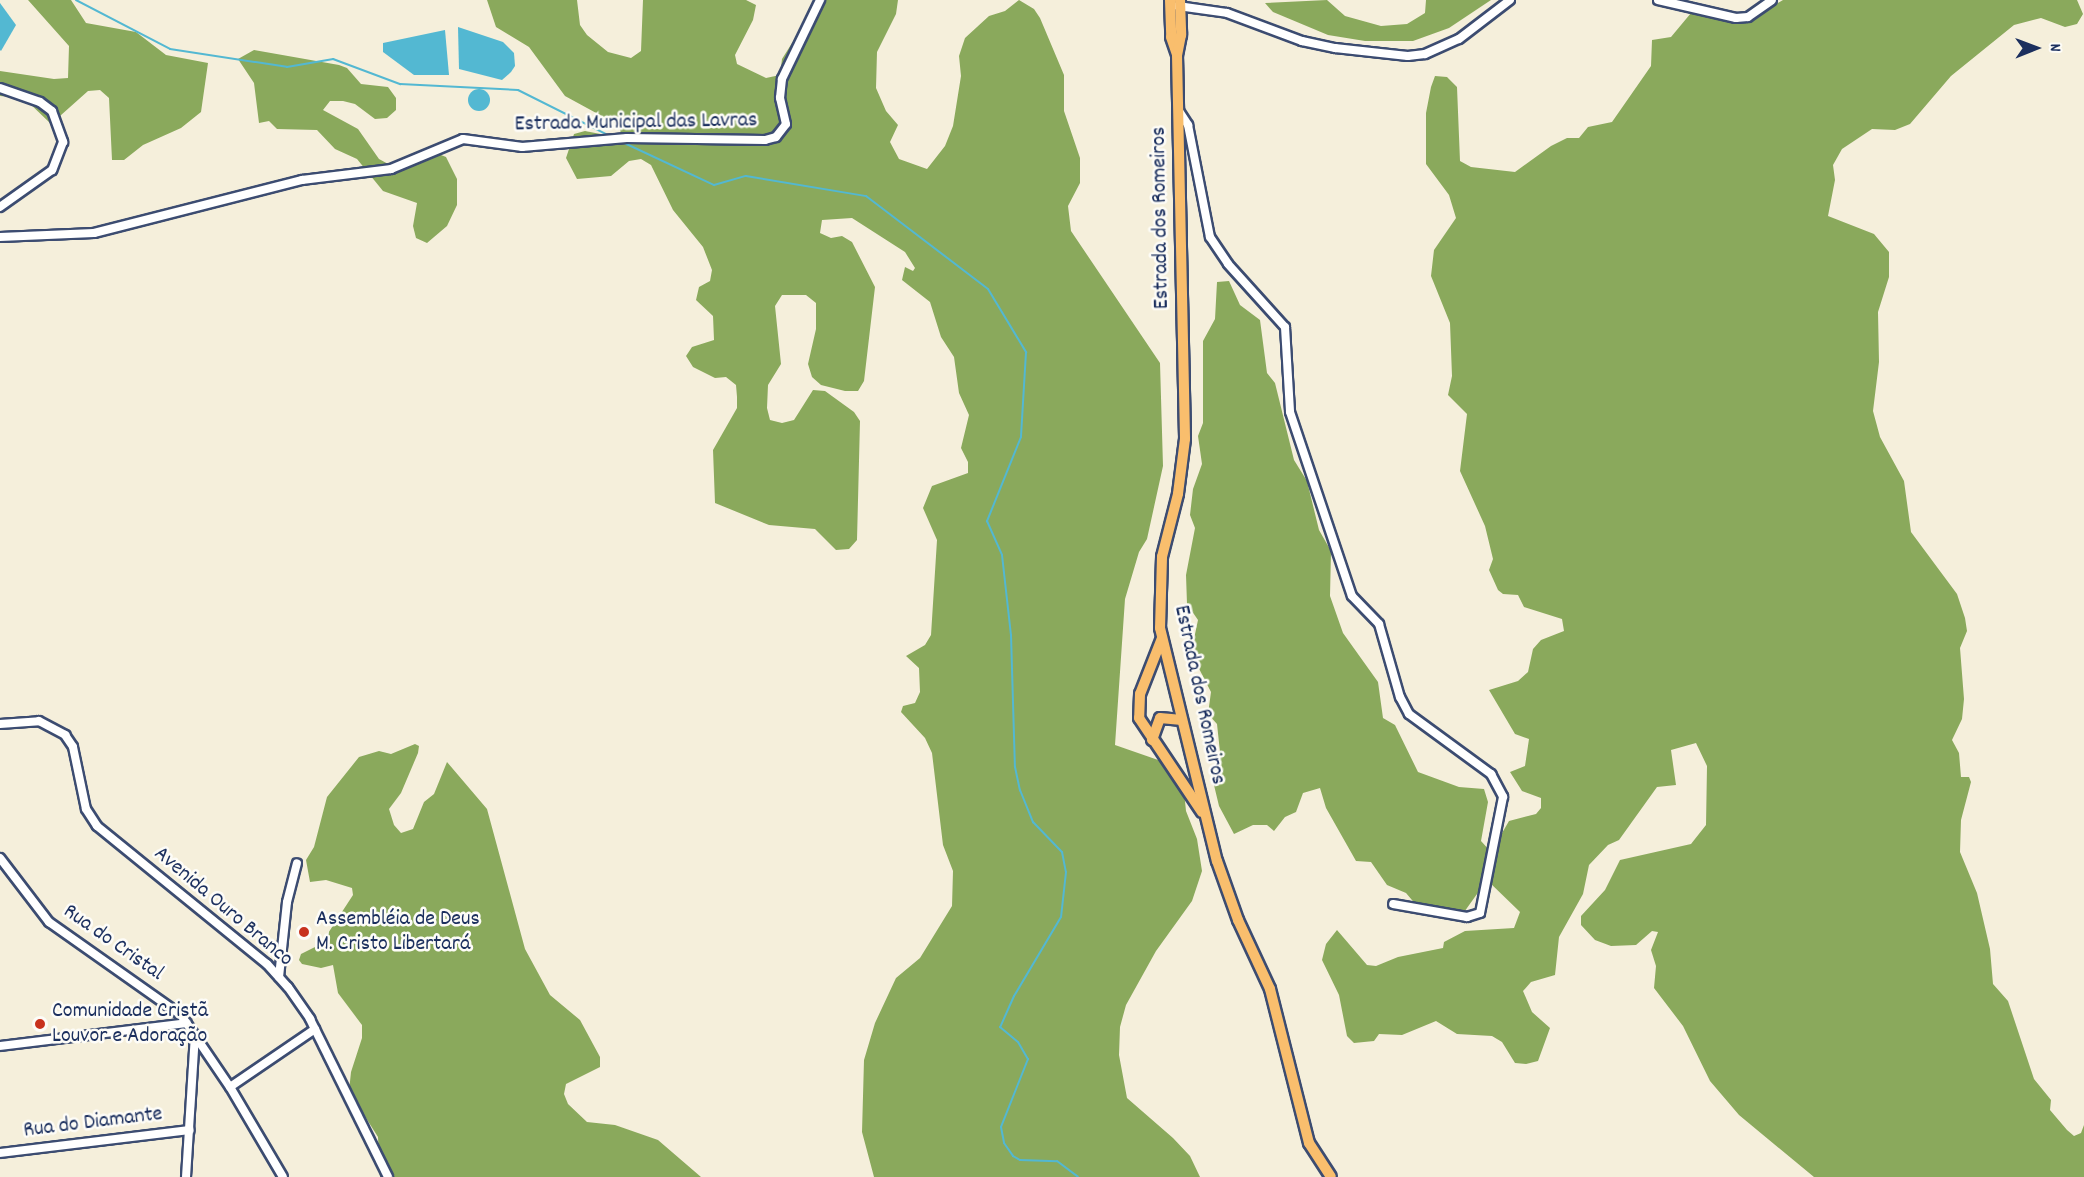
<!DOCTYPE html>
<html>
<head>
<meta charset="utf-8">
<style>
	body { margin:0 }
	#map { position:relative; width:2084px; height:1177px; overflow:hidden; background:#f5efdb; font-family:Dekko,sans-serif }
	div>[style] { position:absolute }
	.forest>* { inset:0; background:#8aa95c }
	.water>* { inset:0; background:#53b8d2 }
	.round { border-radius:50% }
	.stream>* { height:2px; margin:-1px; padding:0 1px; transform-origin:1px; border-radius:1px; background:#53b8d2 }
	.roads { filter:drop-shadow(2px 0 #3c4c71) drop-shadow(-2px 0 #3c4c71) drop-shadow(0 2px #3c4c71) drop-shadow(0 -2px #3c4c71) }
	.minor>* { height:8px; margin:-4px; padding:0 4px; transform-origin:4px; border-radius:4px; background:#fff }
	.major>* { height:10px; margin:-5px; padding:0 5px; transform-origin:5px; border-radius:5px; background:#f9be6d }
	.dots>* { width:16px; height:16px; translate:-50% -50%; box-sizing:border-box; border:3px solid #fdfcf7; border-radius:50% }
	span { translate:-50% -50%; white-space:nowrap; text-align:center; line-height:1.15; -webkit-text-stroke:5px #fdfcf7; paint-order:stroke }
	.street-label { font-size:22px; color:#1b2f5e }
	.poi-label { font-size:22px; color:#1b2f5e }
	.left { translate:0 -50%; text-align:left }
	.north { position:absolute; left:2006px; top:18px; width:60px; height:60px; -webkit-text-stroke:4px #fdfcf7; paint-order:stroke; rotate:89deg; font-size:16px; font-weight:700; line-height:24px; text-align:center; color:#1b2f5e }
	.north::after { content:''; display:block; margin:auto; width:21px; height:27px; background:#1b2f5e; clip-path:polygon(50% 0,100% 100%,50% 72%,0 100%) }
</style>
</head>
<body>
<div id="map">
	<div class="forest">
		<div style="clip-path:polygon(28px 0,71px 0,86px 23px,136px 32px,166px 55px,208px 63px,201px 112px,181px 128px,143px 145px,124px 160px,112px 160px,109px 98px,100px 90px,88px 91px,51px 124px,24px 98px,0 96px,0 71px,54px 79px,68px 78px,69px 46px)"></div>
		<div style="clip-path:polygon(487px 0,577px 0,580px 25px,587px 35px,608px 52px,631px 58px,641px 51px,643px 0,746px 0,756px 5px,753px 20px,735px 55px,737px 64px,766px 78px,780px 75px,782px 59px,819px 0,898px 0,896px 14px,877px 52px,876px 88px,886px 111px,898px 125px,890px 142px,899px 159px,927px 169px,945px 146px,953px 126px,961px 76px,959px 56px,965px 38px,989px 16px,1005px 11px,1019px 0,1034px 9px,1040px 18px,1064px 75px,1064px 111px,1080px 158px,1080px 183px,1068px 206px,1071px 231px,1160px 363px,1163px 466px,1147px 539px,1139px 552px,1125px 599px,1115px 745px,1161px 761px,1183px 782px,1186px 811px,1197px 839px,1202px 871px,1192px 901px,1156px 951px,1126px 1005px,1120px 1027px,1119px 1055px,1127px 1098px,1173px 1138px,1190px 1156px,1200px 1177px,874px 1177px,862px 1132px,864px 1060px,875px 1023px,896px 978px,920px 958px,952px 906px,953px 871px,943px 845px,932px 753px,925px 738px,901px 712px,903px 706px,915px 703px,920px 692px,919px 668px,906px 656px,925px 645px,931px 635px,937px 540px,923px 508px,932px 486px,968px 473px,968px 462px,961px 448px,969px 415px,959px 393px,954px 357px,941px 337px,930px 302px,902px 280px,905px 267px,913px 271px,915px 268px,905px 252px,852px 218px,822px 220px,820px 233px,831px 238px,842px 236px,852px 242px,875px 287px,864px 381px,858px 391px,845px 391px,821px 385px,812px 377px,808px 364px,816px 329px,816px 303px,806px 295px,782px 295px,775px 306px,781px 364px,768px 385px,767px 408px,770px 420px,782px 423px,794px 420px,813px 390px,825px 391px,854px 412px,860px 421px,857px 540px,849px 549px,836px 550px,815px 529px,769px 525px,715px 503px,713px 450px,737px 408px,737px 397px,736px 385px,726px 377px,715px 378px,693px 367px,686px 356px,692px 347px,714px 340px,713px 316px,696px 300px,699px 287px,710px 281px,712px 270px,703px 247px,673px 210px,651px 165px,641px 159px,629px 161px,611px 176px,577px 179px,566px 158px,574px 134px,585px 131px,621px 138px,620px 126px,565px 96px,529px 47px,496px 27px)"></div>
		<div style="clip-path:polygon(1327px 0,1345px 16px,1381px 26px,1407px 24px,1425px 13px,1426px 0,1491px 0,1449px 28px,1413px 41px,1365px 41px,1328px 35px,1273px 12px,1265px 3px)"></div>
		<div style="clip-path:polygon(1783px 0,2077px 0,2083px 14px,2077px 24px,2065px 27px,2041px 18px,2014px 25px,1951px 76px,1910px 124px,1895px 130px,1872px 129px,1842px 149px,1833px 165px,1835px 180px,1828px 216px,1874px 234px,1889px 252px,1889px 277px,1878px 312px,1879px 362px,1873px 411px,1880px 437px,1904px 481px,1911px 532px,1957px 594px,1965px 618px,1967px 631px,1960px 648px,1964px 699px,1962px 719px,1952px 740px,1959px 753px,1961px 777px,1969px 777px,1971px 782px,1961px 820px,1960px 852px,1977px 893px,1990px 949px,1993px 984px,2008px 1001px,2034px 1079px,2051px 1100px,2050px 1110px,2067px 1130px,2074px 1136px,2081px 1133px,2084px 1125px,2084px 1177px,1814px 1177px,1739px 1115px,1710px 1081px,1683px 1026px,1654px 988px,1656px 966px,1651px 950px,1658px 932px,1652px 931px,1636px 945px,1611px 946px,1595px 940px,1581px 925px,1581px 916px,1605px 890px,1620px 860px,1691px 844px,1706px 825px,1707px 766px,1696px 743px,1671px 750px,1676px 785px,1657px 787px,1619px 840px,1608px 845px,1589px 865px,1583px 894px,1559px 937px,1555px 975px,1531px 982px,1523px 991px,1532px 1012px,1550px 1028px,1538px 1061px,1526px 1064px,1515px 1063px,1502px 1042px,1492px 1036px,1457px 1034px,1436px 1021px,1402px 1035px,1379px 1034px,1374px 1041px,1354px 1043px,1347px 1036px,1339px 995px,1322px 960px,1326px 944px,1337px 930px,1367px 965px,1376px 966px,1398px 957px,1443px 948px,1444px 942px,1465px 931px,1514px 928px,1520px 912px,1487px 880px,1462px 915px,1450px 919px,1438px 917px,1417px 906px,1406px 893px,1387px 885px,1371px 862px,1356px 861px,1326px 808px,1320px 788px,1303px 793px,1296px 812px,1285px 817px,1274px 831px,1267px 825px,1253px 825px,1234px 834px,1219px 806px,1213px 781px,1220px 752px,1217px 724px,1208px 714px,1211px 692px,1191px 653px,1198px 620px,1187px 604px,1186px 575px,1195px 528px,1190px 515px,1193px 489px,1202px 464px,1198px 436px,1203px 423px,1203px 341px,1215px 319px,1217px 282px,1229px 281px,1240px 305px,1260px 320px,1267px 373px,1275px 383px,1294px 460px,1307px 481px,1319px 530px,1331px 551px,1330px 596px,1343px 633px,1378px 682px,1383px 718px,1395px 725px,1418px 772px,1459px 787px,1484px 789px,1488px 802px,1481px 841px,1491px 852px,1509px 821px,1536px 814px,1541px 808px,1541px 798px,1522px 791px,1510px 772px,1525px 766px,1529px 739px,1515px 734px,1489px 690px,1518px 681px,1528px 672px,1533px 649px,1541px 640px,1564px 631px,1562px 619px,1524px 607px,1518px 595px,1503px 594px,1498px 590px,1489px 570px,1493px 559px,1485px 526px,1460px 471px,1467px 414px,1448px 395px,1452px 376px,1450px 323px,1431px 276px,1434px 250px,1456px 218px,1449px 195px,1426px 164px,1426px 113px,1431px 87px,1435px 76px,1447px 77px,1457px 87px,1460px 161px,1471px 167px,1515px 172px,1551px 146px,1567px 138px,1579px 138px,1588px 127px,1612px 122px,1651px 66px,1652px 40px,1671px 37px,1691px 13px,1744px 23px)"></div>
		<div style="clip-path:polygon(254px 50px,339px 65px,347px 68px,361px 84px,388px 87px,396px 98px,396px 110px,387px 118px,375px 119px,355px 104px,343px 101px,330px 101px,323px 110px,358px 129px,379px 159px,390px 165px,402px 165px,436px 153px,446px 157px,457px 179px,457px 205px,447px 226px,427px 243px,416px 238px,413px 226px,417px 203px,383px 191px,357px 159px,335px 149px,317px 130px,277px 129px,269px 121px,259px 123px,254px 83px,238px 59px)"></div>
		<div style="clip-path:polygon(415px 744px,419px 746px,418px 753px,401px 793px,389px 809px,394px 825px,401px 833px,413px 829px,424px 802px,434px 794px,447px 762px,487px 809px,525px 949px,550px 995px,580px 1020px,600px 1057px,600px 1067px,566px 1084px,564px 1094px,568px 1104px,587px 1122px,615px 1125px,658px 1140px,701px 1177px,380px 1177px,378px 1137px,349px 1091px,351px 1072px,362px 1038px,362px 1025px,338px 993px,333px 965px,321px 968px,302px 964px,299px 960px,301px 954px,321px 944px,353px 895px,352px 888px,326px 880px,310px 882px,306px 860px,314px 847px,327px 797px,359px 757px,379px 751px,391px 754px)"></div>
	</div>
	<div class="water">
		<div style="clip-path:polygon(0 3px,16px 25px,1px 51px,0 50px)"></div>
		<div style="clip-path:polygon(458px 27px,503px 42px,514px 53px,515px 66px,511px 72px,502px 80px,459px 69px)"></div>
		<div style="clip-path:polygon(445px 30px,449px 75px,414px 75px,383px 52px,383px 43px)"></div>
		<div class="round" style="left:468px;top:89px;width:22px;height:22px"></div>
	</div>
	<div class="stream">
		<div style="left:76px;top:0;width:106px;rotate:27.5deg"></div>
		<div style="left:170px;top:49px;width:118px;rotate:8.7deg"></div>
		<div style="left:287px;top:67px;width:47px;rotate:-9.9deg"></div>
		<div style="left:333px;top:59px;width:72px;rotate:20.5deg"></div>
		<div style="left:400px;top:84px;width:118px;rotate:2.9deg"></div>
		<div style="left:518px;top:90px;width:103px;rotate:26.6deg"></div>
		<div style="left:620px;top:141px;width:104px;rotate:25.1deg"></div>
		<div style="left:714px;top:185px;width:33px;rotate:-16deg"></div>
		<div style="left:746px;top:176px;width:122px;rotate:9.5deg"></div>
		<div style="left:866px;top:196px;width:153px;rotate:37.3deg"></div>
		<div style="left:988px;top:289px;width:74px;rotate:58.9deg"></div>
		<div style="left:1026px;top:352px;width:85px;rotate:93.4deg"></div>
		<div style="left:1021px;top:437px;width:91px;rotate:112deg"></div>
		<div style="left:987px;top:521px;width:37px;rotate:66deg"></div>
		<div style="left:1002px;top:555px;width:81px;rotate:83.6deg"></div>
		<div style="left:1011px;top:635px;width:132px;rotate:88.3deg"></div>
		<div style="left:1015px;top:767px;width:24px;rotate:78deg"></div>
		<div style="left:1020px;top:790px;width:35px;rotate:68deg"></div>
		<div style="left:1033px;top:822px;width:42px;rotate:46deg"></div>
		<div style="left:1062px;top:852px;width:20px;rotate:79deg"></div>
		<div style="left:1066px;top:872px;width:45px;rotate:96.3deg"></div>
		<div style="left:1061px;top:917px;width:92px;rotate:120.7deg"></div>
		<div style="left:1014px;top:996px;width:34px;rotate:114deg"></div>
		<div style="left:1000px;top:1027px;width:23px;rotate:40deg"></div>
		<div style="left:1018px;top:1042px;width:20px;rotate:60deg"></div>
		<div style="left:1028px;top:1059px;width:73px;rotate:111.7deg"></div>
		<div style="left:1001px;top:1127px;width:16px;rotate:79deg"></div>
		<div style="left:1004px;top:1143px;width:16px;rotate:55deg"></div>
		<div style="left:1013px;top:1156px;width:8px;rotate:30deg"></div>
		<div style="left:1020px;top:1160px;width:37px;rotate:2deg"></div>
		<div style="left:1057px;top:1161px;width:26px;rotate:37deg"></div>
	</div>
	<div class="roads">
		<div class="minor">
			<div style="left:1658px;top:0;width:80px;rotate:13deg"></div>
			<div style="left:1736px;top:18px;width:12px;rotate:-5deg"></div>
			<div style="left:1748px;top:17px;width:29px;rotate:-35deg"></div>
			<div style="left:1178px;top:6px;width:49px;rotate:8.1deg"></div>
			<div style="left:1227px;top:13px;width:80px;rotate:20.5deg"></div>
			<div style="left:1302px;top:41px;width:34px;rotate:12deg"></div>
			<div style="left:1335px;top:48px;width:73px;rotate:6.3deg"></div>
			<div style="left:1408px;top:56px;width:17px;rotate:-7deg"></div>
			<div style="left:1425px;top:54px;width:37px;rotate:-24deg"></div>
			<div style="left:1459px;top:39px;width:64px;rotate:-37.4deg"></div>
			<div style="left:0;top:88px;width:42px;rotate:19.3deg"></div>
			<div style="left:40px;top:102px;width:15px;rotate:37deg"></div>
			<div style="left:52px;top:111px;width:33px;rotate:70deg"></div>
			<div style="left:63px;top:142px;width:30px;rotate:111deg"></div>
			<div style="left:52px;top:170px;width:64px;rotate:144.6deg"></div>
			<div style="left:1179px;top:111px;width:17px;rotate:57deg"></div>
			<div style="left:1188px;top:125px;width:114px;rotate:78.9deg"></div>
			<div style="left:1210px;top:237px;width:32px;rotate:56deg"></div>
			<div style="left:1228px;top:264px;width:85px;rotate:47.9deg"></div>
			<div style="left:1285px;top:327px;width:85px;rotate:86.6deg"></div>
			<div style="left:1290px;top:412px;width:194px;rotate:71.4deg"></div>
			<div style="left:1352px;top:596px;width:39px;rotate:46deg"></div>
			<div style="left:1379px;top:624px;width:76px;rotate:74deg"></div>
			<div style="left:1400px;top:697px;width:19px;rotate:62deg"></div>
			<div style="left:1409px;top:714px;width:102px;rotate:36.2deg"></div>
			<div style="left:1491px;top:774px;width:26px;rotate:62deg"></div>
			<div style="left:1503px;top:797px;width:118px;rotate:101.2deg"></div>
			<div style="left:1480px;top:913px;width:14px;rotate:163deg"></div>
			<div style="left:1467px;top:917px;width:75px;rotate:-170deg"></div>
			<div style="left:0;top:237px;width:94px;rotate:-2.4deg"></div>
			<div style="left:94px;top:233px;width:215px;rotate:-14.3deg"></div>
			<div style="left:302px;top:180px;width:90px;rotate:-7deg"></div>
			<div style="left:391px;top:169px;width:78px;rotate:-22.6deg"></div>
			<div style="left:463px;top:139px;width:60px;rotate:7.7deg"></div>
			<div style="left:522px;top:147px;width:105px;rotate:-4.9deg"></div>
			<div style="left:627px;top:138px;width:138px;rotate:0.8deg"></div>
			<div style="left:765px;top:140px;width:11px;rotate:-15deg"></div>
			<div style="left:776px;top:137px;width:16px;rotate:-52deg"></div>
			<div style="left:786px;top:124px;width:27px;rotate:-103deg"></div>
			<div style="left:780px;top:98px;width:19px;rotate:-84deg"></div>
			<div style="left:782px;top:79px;width:88px;rotate:-64.3deg"></div>
			<div style="left:0;top:724px;width:39px;rotate:-4deg"></div>
			<div style="left:39px;top:721px;width:30px;rotate:28deg"></div>
			<div style="left:65px;top:735px;width:14px;rotate:56deg"></div>
			<div style="left:73px;top:747px;width:63px;rotate:78.2deg"></div>
			<div style="left:86px;top:809px;width:20px;rotate:57deg"></div>
			<div style="left:97px;top:826px;width:219px;rotate:39.1deg"></div>
			<div style="left:267px;top:964px;width:31px;rotate:48deg"></div>
			<div style="left:288px;top:987px;width:39px;rotate:55deg"></div>
			<div style="left:310px;top:1019px;width:176px;rotate:63.7deg"></div>
			<div style="left:0;top:858px;width:81px;rotate:52.6deg"></div>
			<div style="left:49px;top:922px;width:161px;rotate:35.2deg"></div>
			<div style="left:181px;top:1015px;width:87px;rotate:55.8deg"></div>
			<div style="left:230px;top:1087px;width:104px;rotate:59.5deg"></div>
			<div style="left:279px;top:977px;width:75px;rotate:-83.9deg"></div>
			<div style="left:287px;top:902px;width:40px;rotate:-75.6deg"></div>
			<div style="left:0;top:1046px;width:188px;rotate:-7deg"></div>
			<div style="left:230px;top:1087px;width:103px;rotate:-34.3deg"></div>
			<div style="left:0;top:1153px;width:191px;rotate:-6.9deg"></div>
			<div style="left:186px;top:1177px;width:142px;rotate:-86.4deg"></div>
		</div>
		<div class="major">
			<div style="left:1170px;top:0;width:37px;rotate:88deg"></div>
			<div style="left:1171px;top:37px;width:18px;rotate:71deg"></div>
			<div style="left:1180px;top:0;width:35px;rotate:88deg"></div>
			<div style="left:1181px;top:35px;width:20px;rotate:101deg"></div>
			<div style="left:1177px;top:55px;width:384px;rotate:88.8deg"></div>
			<div style="left:1185px;top:439px;width:55px;rotate:97.3deg"></div>
			<div style="left:1178px;top:494px;width:65px;rotate:104.3deg"></div>
			<div style="left:1162px;top:557px;width:71px;rotate:91.6deg"></div>
			<div style="left:1160px;top:628px;width:240px;rotate:76.3deg"></div>
			<div style="left:1217px;top:861px;width:63px;rotate:70.4deg"></div>
			<div style="left:1238px;top:920px;width:76px;rotate:65.1deg"></div>
			<div style="left:1270px;top:989px;width:159px;rotate:75.8deg"></div>
			<div style="left:1309px;top:1143px;width:40px;rotate:57.1deg"></div>
			<div style="left:1162px;top:638px;width:60px;rotate:111.4deg"></div>
			<div style="left:1140px;top:694px;width:24px;rotate:92deg"></div>
			<div style="left:1139px;top:718px;width:113px;rotate:56.2deg"></div>
			<div style="left:1152px;top:740px;width:23px;rotate:-70deg"></div>
			<div style="left:1160px;top:718px;width:22px;rotate:5deg"></div>
		</div>
	</div>
	<div class="dots">
		<div style="left:304px;top:932px;background:#c8321e"></div>
		<div style="left:40px;top:1024px;background:#c8321e"></div>
	</div>
	<div class="street-label">
		<span style="left:636px;top:123px;rotate:-1deg">Estrada Municipal das Lavras</span>
		<span style="left:1161px;top:218px;rotate:-91deg">Estrada dos Romeiros</span>
		<span style="left:1199px;top:695px;rotate:78deg">Estrada dos Romeiros</span>
		<span style="left:223px;top:907px;rotate:40deg">Avenida Ouro Branco</span>
		<span style="left:113px;top:943px;rotate:35deg">Rua do Cristal</span>
		<span style="left:93px;top:1123px;rotate:-7deg">Rua do Diamante</span>
	</div>
	<div class="poi-label">
		<span class="left" style="left:316px;top:932px">Assembléia de Deus<br>M. Cristo Libertará</span>
		<span class="left" style="left:52px;top:1024px">Comunidade Cristã<br>Louvor e Adoração</span>
	</div>
	<div class="north">N</div>
</div>
</body>
</html>
